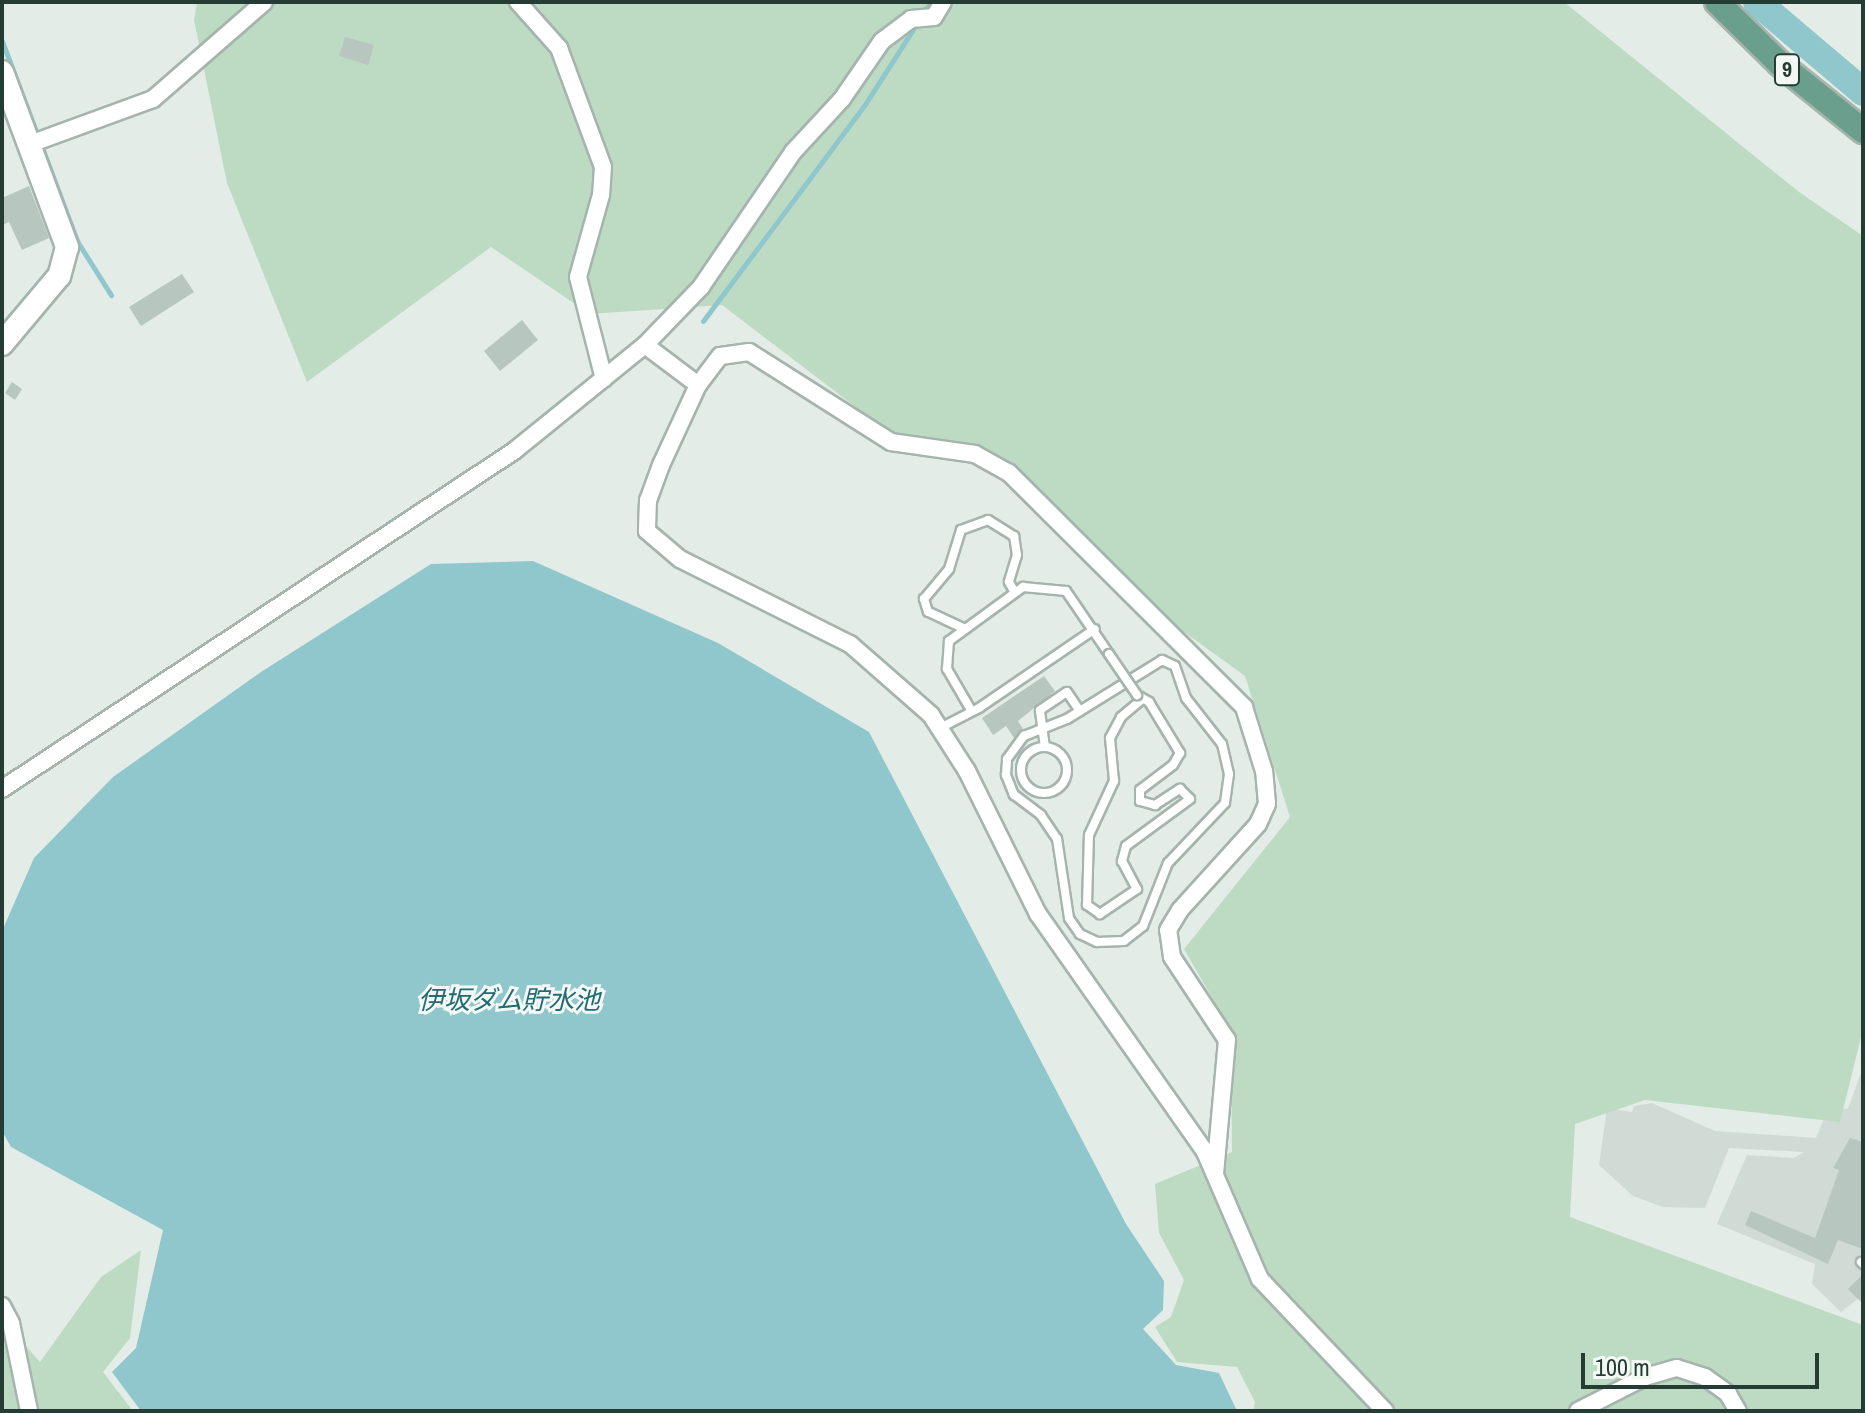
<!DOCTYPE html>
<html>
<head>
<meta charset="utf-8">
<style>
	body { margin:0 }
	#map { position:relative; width:1865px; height:1413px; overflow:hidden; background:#e3ece7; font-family:"Archivo Narrow","Noto Sans JP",sans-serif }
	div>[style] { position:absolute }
	.built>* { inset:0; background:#d1dbd6 }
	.green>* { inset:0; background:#bddbc3 }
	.water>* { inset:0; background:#8fc7cd }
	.stream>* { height:5px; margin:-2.5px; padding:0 2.5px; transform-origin:2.5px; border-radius:2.5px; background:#8fc7cd }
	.river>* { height:28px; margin:-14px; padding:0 14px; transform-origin:14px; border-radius:14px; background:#8fc7cd }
	.building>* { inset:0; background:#b8c6c0 }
	.roads { filter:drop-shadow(2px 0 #a6b4ae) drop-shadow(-2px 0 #a6b4ae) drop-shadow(0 2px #a6b4ae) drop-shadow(0 -2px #a6b4ae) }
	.lane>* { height:8px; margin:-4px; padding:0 4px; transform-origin:4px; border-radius:4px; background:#fff }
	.lane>.ring { margin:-4px; padding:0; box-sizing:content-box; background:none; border:8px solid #fff; border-radius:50% }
	.street>* { height:16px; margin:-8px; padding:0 8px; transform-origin:8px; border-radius:8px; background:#fff }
	.secondary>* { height:22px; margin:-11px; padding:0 11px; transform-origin:11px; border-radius:11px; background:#fff }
	.primary>* { height:24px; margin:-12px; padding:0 12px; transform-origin:12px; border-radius:12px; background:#6a9e8d }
	.bridges { filter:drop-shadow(2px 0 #a6b4ae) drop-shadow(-2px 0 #a6b4ae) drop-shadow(0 2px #a6b4ae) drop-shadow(0 -2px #a6b4ae) }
	.lane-bridge>* { height:8px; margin:-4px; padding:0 4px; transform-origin:4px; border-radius:4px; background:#fff }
	span { translate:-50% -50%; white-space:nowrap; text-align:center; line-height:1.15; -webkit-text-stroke:6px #f3f8f5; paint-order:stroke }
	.shield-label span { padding:2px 6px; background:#f3f8f5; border:2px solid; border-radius:6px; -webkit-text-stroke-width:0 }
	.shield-label { font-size:22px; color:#243c34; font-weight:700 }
	.water-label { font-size:26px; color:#226b73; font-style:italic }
	.frame { position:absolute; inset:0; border:4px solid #243c34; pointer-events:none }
	.scale { position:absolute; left:1581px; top:1353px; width:238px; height:36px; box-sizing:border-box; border:4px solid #243c34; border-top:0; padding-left:10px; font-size:24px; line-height:28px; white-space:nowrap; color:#243c34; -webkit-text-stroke:6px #f3f8f5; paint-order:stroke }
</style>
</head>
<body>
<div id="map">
	<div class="built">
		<div style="clip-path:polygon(1863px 1067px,1863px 1295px,1841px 1312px,1812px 1284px,1815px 1264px,1717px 1224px,1747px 1155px,1794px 1158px,1804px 1152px,1729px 1148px,1705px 1208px,1663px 1207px,1633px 1196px,1599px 1165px,1607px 1108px,1632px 1112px,1634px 1106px,1652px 1103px,1715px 1131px,1816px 1138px,1828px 1109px,1848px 1109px)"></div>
	</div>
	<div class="green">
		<div style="clip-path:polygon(197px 2px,1564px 2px,1799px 192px,1863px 236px,1863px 1029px,1840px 1122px,1645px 1100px,1575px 1124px,1570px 1217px,1863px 1325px,1863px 1411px,1253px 1411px,1255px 1402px,1237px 1367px,1177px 1362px,1155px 1327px,1171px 1317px,1184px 1280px,1159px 1233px,1155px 1184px,1232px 1152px,1231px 1040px,1226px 1022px,1184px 949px,1290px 817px,1245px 676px,1173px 624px,1027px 478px,984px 448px,891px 434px,722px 305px,590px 314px,491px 247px,307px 382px,227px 183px,194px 20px)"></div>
		<div style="clip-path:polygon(141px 1250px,130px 1338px,103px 1372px,133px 1411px,2px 1411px,2px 1319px,40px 1362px,101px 1277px)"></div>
	</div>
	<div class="water">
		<div style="clip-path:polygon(533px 561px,718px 643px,869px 732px,1126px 1224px,1164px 1281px,1163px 1310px,1143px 1329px,1176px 1365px,1219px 1373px,1237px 1411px,141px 1411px,112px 1372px,136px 1348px,163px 1230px,11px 1147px,2px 1131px,2px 931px,34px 858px,113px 777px,261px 672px,431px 564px)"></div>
	</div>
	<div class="stream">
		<div style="left:923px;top:15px;width:15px;rotate:-62deg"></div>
		<div style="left:2px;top:41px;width:214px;rotate:69.4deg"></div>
		<div style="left:77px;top:241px;width:64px;rotate:57.8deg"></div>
		<div style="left:703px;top:321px;width:269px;rotate:-53.2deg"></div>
		<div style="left:864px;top:106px;width:98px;rotate:-57.4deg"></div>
	</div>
	<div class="river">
		<div style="left:1757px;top:2px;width:139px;rotate:40.3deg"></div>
	</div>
	<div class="building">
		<div style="clip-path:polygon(345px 37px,374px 45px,368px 65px,339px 56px)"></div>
		<div style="clip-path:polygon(29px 186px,49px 238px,22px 250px,9px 222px,2px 225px,2px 198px)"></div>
		<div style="clip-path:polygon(182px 274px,194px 292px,141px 326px,129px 307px)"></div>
		<div style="clip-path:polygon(522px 320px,538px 340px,500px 371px,484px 351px)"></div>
		<div style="clip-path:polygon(12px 382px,22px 389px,15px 400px,5px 393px)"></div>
		<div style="clip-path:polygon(1044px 676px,1055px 691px,1018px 721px,1023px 729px,1014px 738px,1006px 726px,993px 735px,982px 718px)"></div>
		<div style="clip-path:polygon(1850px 1138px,1863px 1142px,1863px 1249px,1838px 1240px,1828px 1264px,1745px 1225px,1751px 1211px,1815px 1238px,1839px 1170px,1833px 1168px)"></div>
		<div style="clip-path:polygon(1863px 1274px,1863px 1304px,1848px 1289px)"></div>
	</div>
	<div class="roads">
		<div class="lane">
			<div style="left:963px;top:628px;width:38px;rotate:-155deg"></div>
			<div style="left:928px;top:612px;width:14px;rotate:-107deg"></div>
			<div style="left:924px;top:599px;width:39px;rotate:-50deg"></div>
			<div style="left:949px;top:569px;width:41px;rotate:-72.9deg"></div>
			<div style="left:961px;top:530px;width:29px;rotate:-20deg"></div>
			<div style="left:988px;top:520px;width:31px;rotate:32deg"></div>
			<div style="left:1014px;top:536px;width:19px;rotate:81deg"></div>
			<div style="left:1017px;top:555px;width:28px;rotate:107deg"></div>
			<div style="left:1009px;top:582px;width:10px;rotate:61deg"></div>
			<div style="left:1162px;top:660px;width:14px;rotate:25deg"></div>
			<div style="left:1175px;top:666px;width:34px;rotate:71deg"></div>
			<div style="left:1186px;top:698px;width:58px;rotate:52deg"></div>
			<div style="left:1222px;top:744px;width:31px;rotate:77deg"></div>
			<div style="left:1229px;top:774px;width:29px;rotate:98deg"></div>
			<div style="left:1225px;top:803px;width:83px;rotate:133.5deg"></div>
			<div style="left:1168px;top:863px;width:68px;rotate:111.6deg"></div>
			<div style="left:1143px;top:926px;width:24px;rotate:142deg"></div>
			<div style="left:1124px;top:941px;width:27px;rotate:178deg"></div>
			<div style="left:1097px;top:942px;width:19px;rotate:-155deg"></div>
			<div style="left:1080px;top:934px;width:19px;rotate:-125deg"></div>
			<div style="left:1069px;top:918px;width:80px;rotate:-98.6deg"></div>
			<div style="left:1057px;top:839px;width:29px;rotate:-124deg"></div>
			<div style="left:1041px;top:815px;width:34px;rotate:-143deg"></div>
			<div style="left:1014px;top:795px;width:22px;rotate:-112deg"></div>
			<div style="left:1006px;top:775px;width:16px;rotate:-86deg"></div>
			<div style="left:1007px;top:759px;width:29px;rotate:-54deg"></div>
			<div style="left:1024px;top:736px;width:46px;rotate:-21.6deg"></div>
			<div style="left:1067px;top:719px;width:112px;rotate:-31.8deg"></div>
			<div style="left:1137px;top:695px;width:14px;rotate:30deg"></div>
			<div style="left:1149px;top:702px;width:60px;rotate:58.7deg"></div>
			<div style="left:1180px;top:753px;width:14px;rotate:120deg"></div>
			<div style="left:1173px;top:765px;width:41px;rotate:142.9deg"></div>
			<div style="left:1140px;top:790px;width:11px;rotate:90deg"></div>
			<div style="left:1140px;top:801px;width:16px;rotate:15deg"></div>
			<div style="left:1155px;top:805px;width:30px;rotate:-33deg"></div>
			<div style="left:1180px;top:789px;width:14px;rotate:45deg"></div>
			<div style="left:1190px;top:799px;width:79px;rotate:143.7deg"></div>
			<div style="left:1126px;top:846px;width:16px;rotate:105deg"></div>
			<div style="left:1122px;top:861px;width:32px;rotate:62deg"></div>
			<div style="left:1137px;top:889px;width:45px;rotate:146deg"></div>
			<div style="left:1100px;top:914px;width:16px;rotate:-145deg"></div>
			<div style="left:1087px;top:905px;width:70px;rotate:-88.4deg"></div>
			<div style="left:1089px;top:835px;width:60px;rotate:-65.2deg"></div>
			<div style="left:1114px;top:781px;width:43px;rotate:-95.3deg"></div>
			<div style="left:1110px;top:738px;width:24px;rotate:-62deg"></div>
			<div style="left:1121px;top:717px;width:26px;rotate:-40deg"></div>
			<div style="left:971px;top:710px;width:48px;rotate:-120.3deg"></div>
			<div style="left:947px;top:669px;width:28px;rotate:-86deg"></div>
			<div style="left:949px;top:641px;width:92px;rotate:-36.1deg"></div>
			<div style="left:1023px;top:587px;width:43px;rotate:5.3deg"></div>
			<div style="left:1066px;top:591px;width:76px;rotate:55.7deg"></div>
			<div style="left:940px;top:728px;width:44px;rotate:-27.1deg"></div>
			<div style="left:979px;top:708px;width:140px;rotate:-34.3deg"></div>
			<div class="ring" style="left:1021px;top:747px;width:38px;height:38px"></div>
			<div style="left:1045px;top:747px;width:37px;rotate:-98deg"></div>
			<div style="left:1040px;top:710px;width:32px;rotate:-34deg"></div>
			<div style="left:1067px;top:692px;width:23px;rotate:56deg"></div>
			<div style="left:1861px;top:1262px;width:3px;rotate:45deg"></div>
		</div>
		<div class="street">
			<div style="left:518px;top:2px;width:62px;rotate:48.3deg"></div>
			<div style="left:559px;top:48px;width:127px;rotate:69.7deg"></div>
			<div style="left:603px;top:167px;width:28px;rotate:94deg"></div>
			<div style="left:601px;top:195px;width:85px;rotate:105.7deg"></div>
			<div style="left:578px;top:277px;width:105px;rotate:75.7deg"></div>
			<div style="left:30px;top:144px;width:131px;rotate:-20.1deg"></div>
			<div style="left:153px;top:99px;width:147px;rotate:-41.1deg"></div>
			<div style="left:645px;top:345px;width:81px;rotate:-46deg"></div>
			<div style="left:701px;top:287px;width:163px;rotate:-55.7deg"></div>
			<div style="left:793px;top:152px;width:72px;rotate:-47.2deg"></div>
			<div style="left:842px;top:99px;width:70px;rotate:-55.4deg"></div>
			<div style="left:882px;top:41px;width:36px;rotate:-37deg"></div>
			<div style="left:911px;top:19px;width:23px;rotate:-5deg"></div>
			<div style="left:934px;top:17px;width:17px;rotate:-59deg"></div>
			<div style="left:2px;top:789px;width:614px;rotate:-33.43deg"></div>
			<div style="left:514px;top:451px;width:169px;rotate:-39deg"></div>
			<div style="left:645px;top:345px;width:66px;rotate:37deg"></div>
			<div style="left:1215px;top:1174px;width:135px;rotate:-84.9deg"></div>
			<div style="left:1227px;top:1040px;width:100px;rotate:-123.5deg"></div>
			<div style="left:1172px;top:957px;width:27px;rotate:-98deg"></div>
			<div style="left:1168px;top:930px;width:23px;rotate:-59deg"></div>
			<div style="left:1180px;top:910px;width:116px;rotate:-47.8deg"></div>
			<div style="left:1258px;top:824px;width:22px;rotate:-66deg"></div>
			<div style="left:1267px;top:804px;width:33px;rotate:-95deg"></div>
			<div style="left:1264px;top:771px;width:67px;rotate:-107.4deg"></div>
			<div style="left:1244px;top:707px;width:332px;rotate:-135.1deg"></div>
			<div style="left:1009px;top:473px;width:39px;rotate:-151deg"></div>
			<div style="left:975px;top:454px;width:85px;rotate:-171.9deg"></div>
			<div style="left:891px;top:442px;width:168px;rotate:-147.6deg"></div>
			<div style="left:749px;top:352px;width:29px;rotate:172deg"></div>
			<div style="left:720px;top:356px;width:36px;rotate:127deg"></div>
			<div style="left:698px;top:385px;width:88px;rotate:114.8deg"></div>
			<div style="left:661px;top:465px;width:37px;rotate:110deg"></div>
			<div style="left:648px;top:500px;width:31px;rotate:92deg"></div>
			<div style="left:647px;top:531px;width:43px;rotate:40.3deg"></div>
			<div style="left:680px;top:559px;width:190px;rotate:26.6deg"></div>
			<div style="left:850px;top:644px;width:108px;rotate:41.2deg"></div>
			<div style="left:931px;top:715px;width:67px;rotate:57.3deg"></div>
			<div style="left:967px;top:771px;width:160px;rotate:63.6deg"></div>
			<div style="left:1038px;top:914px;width:291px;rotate:54.9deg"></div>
			<div style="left:1205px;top:1152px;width:138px;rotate:66.6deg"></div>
			<div style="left:1260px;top:1279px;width:182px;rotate:46.6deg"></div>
			<div style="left:2px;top:1306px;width:19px;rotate:62deg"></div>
			<div style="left:11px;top:1323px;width:90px;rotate:78.4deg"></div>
			<div style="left:1578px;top:1411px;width:75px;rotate:-26.9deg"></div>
			<div style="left:1645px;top:1377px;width:33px;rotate:-16deg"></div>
			<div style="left:1677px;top:1368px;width:29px;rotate:18deg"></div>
			<div style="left:1705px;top:1377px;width:29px;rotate:36deg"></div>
			<div style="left:1728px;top:1394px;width:20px;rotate:60deg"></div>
		</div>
		<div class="secondary">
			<div style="left:2px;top:72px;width:187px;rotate:69.6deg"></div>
			<div style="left:67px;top:247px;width:30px;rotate:105deg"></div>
			<div style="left:59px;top:276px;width:89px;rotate:130deg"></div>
		</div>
		<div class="primary">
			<div style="left:1717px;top:2px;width:88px;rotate:44.5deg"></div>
			<div style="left:1780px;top:64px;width:107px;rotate:38.9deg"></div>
		</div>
	</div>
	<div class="bridges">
		<div class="lane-bridge">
			<div style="left:1109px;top:654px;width:50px;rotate:55.7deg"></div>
		</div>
	</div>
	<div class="shield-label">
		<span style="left:1787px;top:70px">9</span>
	</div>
	<div class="water-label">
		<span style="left:509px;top:1000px">伊坂ダム貯水池</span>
	</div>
	<div class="frame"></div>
	<div class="scale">100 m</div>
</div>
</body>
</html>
